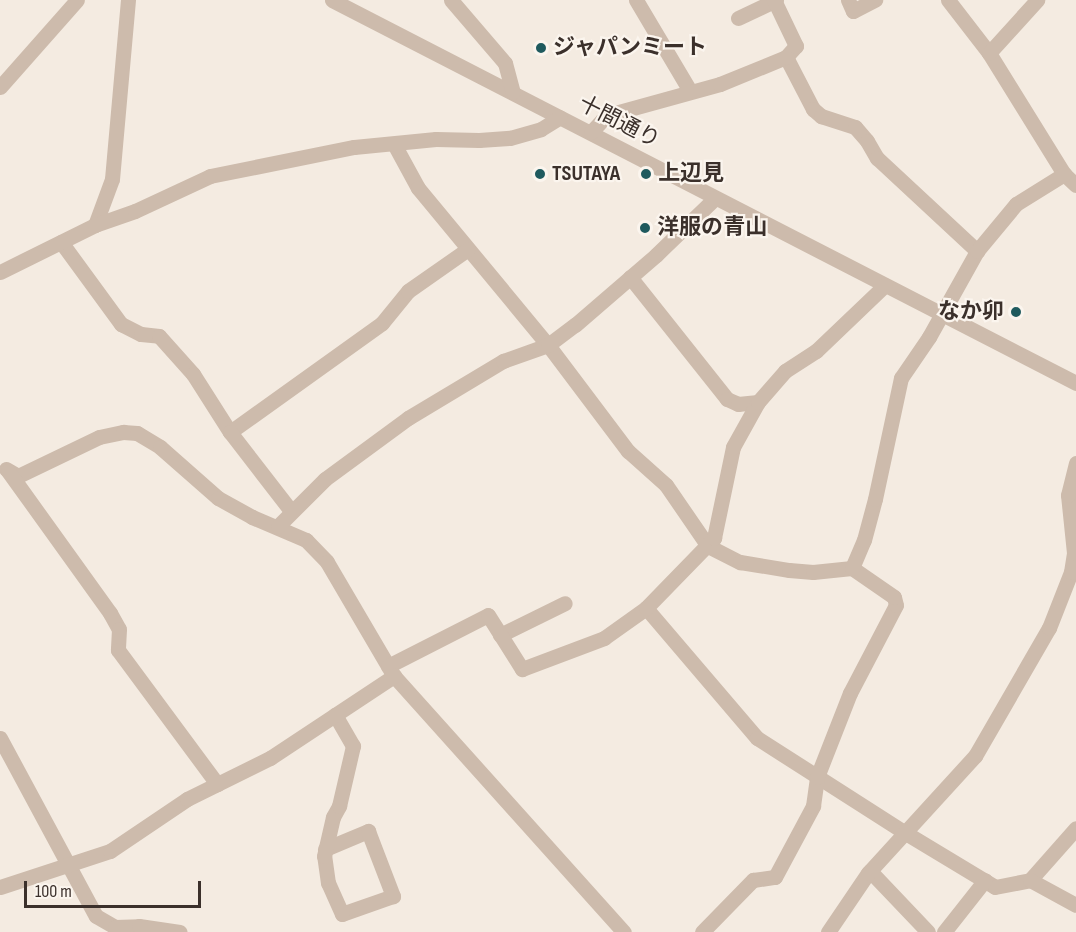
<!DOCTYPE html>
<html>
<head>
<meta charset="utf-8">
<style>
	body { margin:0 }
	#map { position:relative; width:1076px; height:932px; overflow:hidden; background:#f4ebe1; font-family:"Sofia Sans Condensed","Noto Sans JP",sans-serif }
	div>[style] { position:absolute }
	.minor>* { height:15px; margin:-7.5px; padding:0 7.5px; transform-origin:7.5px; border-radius:7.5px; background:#cdbbac }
	.dots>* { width:16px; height:16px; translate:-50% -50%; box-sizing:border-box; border:3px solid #fbf5ee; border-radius:50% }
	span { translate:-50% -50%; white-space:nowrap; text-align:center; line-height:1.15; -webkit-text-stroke:4.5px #fbf5ee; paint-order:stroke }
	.poi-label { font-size:22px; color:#3b302b; font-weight:700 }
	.left { translate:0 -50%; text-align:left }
	.right { translate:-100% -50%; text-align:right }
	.street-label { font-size:22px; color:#3b302b }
	.scale { position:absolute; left:24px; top:881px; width:177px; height:27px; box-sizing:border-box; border:3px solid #3b302b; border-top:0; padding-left:8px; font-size:18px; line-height:21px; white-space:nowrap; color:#3b302b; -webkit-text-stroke:4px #fbf5ee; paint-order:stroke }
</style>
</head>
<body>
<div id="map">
	<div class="minor">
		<div style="left:332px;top:0;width:837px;rotate:27.24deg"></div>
		<div style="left:451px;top:0;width:83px;rotate:49.4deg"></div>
		<div style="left:505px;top:63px;width:30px;rotate:75deg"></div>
		<div style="left:636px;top:0;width:106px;rotate:59.3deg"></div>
		<div style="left:848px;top:0;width:12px;rotate:66deg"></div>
		<div style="left:853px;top:11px;width:25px;rotate:-27deg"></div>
		<div style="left:948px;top:0;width:67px;rotate:52.3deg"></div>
		<div style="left:989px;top:53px;width:142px;rotate:58.2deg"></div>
		<div style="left:1064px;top:174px;width:16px;rotate:43deg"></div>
		<div style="left:738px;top:18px;width:42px;rotate:-25.3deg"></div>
		<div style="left:989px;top:53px;width:72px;rotate:-47.8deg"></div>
		<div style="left:786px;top:57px;width:59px;rotate:62.6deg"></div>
		<div style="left:813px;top:109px;width:11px;rotate:41deg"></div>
		<div style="left:821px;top:116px;width:36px;rotate:18deg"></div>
		<div style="left:855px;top:127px;width:18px;rotate:49deg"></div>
		<div style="left:867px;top:141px;width:20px;rotate:60deg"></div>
		<div style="left:877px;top:158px;width:137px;rotate:42.9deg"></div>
		<div style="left:0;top:87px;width:116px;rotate:-48.5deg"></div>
		<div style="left:591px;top:132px;width:16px;rotate:-47deg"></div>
		<div style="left:602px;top:120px;width:15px;rotate:-28deg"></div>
		<div style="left:615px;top:113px;width:109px;rotate:-15.4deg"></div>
		<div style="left:720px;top:84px;width:71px;rotate:-22.2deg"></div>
		<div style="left:786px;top:57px;width:15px;rotate:-48deg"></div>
		<div style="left:796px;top:46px;width:51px;rotate:-115.6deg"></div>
		<div style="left:394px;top:144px;width:50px;rotate:61.4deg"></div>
		<div style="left:418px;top:188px;width:204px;rotate:50.4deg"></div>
		<div style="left:548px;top:345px;width:133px;rotate:53deg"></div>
		<div style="left:628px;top:451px;width:51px;rotate:41.8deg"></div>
		<div style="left:666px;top:485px;width:74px;rotate:55.5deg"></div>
		<div style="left:708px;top:546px;width:36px;rotate:27deg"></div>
		<div style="left:740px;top:562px;width:50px;rotate:9.3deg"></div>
		<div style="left:789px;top:570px;width:24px;rotate:5deg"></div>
		<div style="left:813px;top:572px;width:39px;rotate:-6deg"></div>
		<div style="left:95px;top:225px;width:49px;rotate:-69.7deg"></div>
		<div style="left:112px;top:179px;width:180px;rotate:-84.9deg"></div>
		<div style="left:61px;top:242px;width:102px;rotate:53.8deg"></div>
		<div style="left:121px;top:324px;width:22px;rotate:27deg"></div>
		<div style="left:141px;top:334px;width:18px;rotate:6deg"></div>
		<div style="left:159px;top:336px;width:51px;rotate:48.2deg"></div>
		<div style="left:193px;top:374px;width:69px;rotate:57.5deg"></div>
		<div style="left:230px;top:432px;width:187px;rotate:-35.6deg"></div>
		<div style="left:382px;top:323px;width:41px;rotate:-50.9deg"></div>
		<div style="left:408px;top:291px;width:73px;rotate:-35deg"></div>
		<div style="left:0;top:272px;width:106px;rotate:-26.3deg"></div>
		<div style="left:95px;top:225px;width:42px;rotate:-19.3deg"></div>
		<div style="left:135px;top:211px;width:83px;rotate:-25deg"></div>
		<div style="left:210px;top:176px;width:147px;rotate:-11.4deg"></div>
		<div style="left:354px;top:147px;width:82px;rotate:-5.6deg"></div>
		<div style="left:436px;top:139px;width:43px;rotate:1.3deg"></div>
		<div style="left:479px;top:140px;width:31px;rotate:-4deg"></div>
		<div style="left:510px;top:138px;width:32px;rotate:-16deg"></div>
		<div style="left:541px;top:129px;width:22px;rotate:-32deg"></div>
		<div style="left:630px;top:277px;width:156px;rotate:51.5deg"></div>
		<div style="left:727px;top:399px;width:12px;rotate:24deg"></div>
		<div style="left:738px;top:404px;width:20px;rotate:-6deg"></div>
		<div style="left:230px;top:432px;width:100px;rotate:52.3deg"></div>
		<div style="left:6px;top:469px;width:14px;rotate:30deg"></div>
		<div style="left:18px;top:476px;width:90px;rotate:-25.7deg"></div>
		<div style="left:99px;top:437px;width:25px;rotate:-12deg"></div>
		<div style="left:123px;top:432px;width:14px;rotate:4deg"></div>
		<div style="left:137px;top:433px;width:27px;rotate:31deg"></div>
		<div style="left:160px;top:447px;width:77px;rotate:41.3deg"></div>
		<div style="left:218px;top:498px;width:39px;rotate:29deg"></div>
		<div style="left:252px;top:517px;width:59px;rotate:23.1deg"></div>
		<div style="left:306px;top:540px;width:30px;rotate:46deg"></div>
		<div style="left:327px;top:562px;width:132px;rotate:59.6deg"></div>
		<div style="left:394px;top:676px;width:344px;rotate:48.1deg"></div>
		<div style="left:8px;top:471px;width:175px;rotate:54.3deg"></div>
		<div style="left:110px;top:613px;width:18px;rotate:61deg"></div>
		<div style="left:119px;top:629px;width:21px;rotate:93deg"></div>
		<div style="left:118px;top:650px;width:167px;rotate:53.5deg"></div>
		<div style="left:278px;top:526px;width:66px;rotate:-45deg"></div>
		<div style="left:325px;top:479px;width:103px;rotate:-36.3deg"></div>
		<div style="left:408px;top:418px;width:111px;rotate:-31deg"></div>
		<div style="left:503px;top:361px;width:48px;rotate:-19.6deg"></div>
		<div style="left:548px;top:345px;width:34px;rotate:-37deg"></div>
		<div style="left:575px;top:325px;width:107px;rotate:-40.8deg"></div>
		<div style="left:656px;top:255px;width:82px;rotate:-44deg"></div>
		<div style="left:646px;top:608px;width:171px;rotate:49.5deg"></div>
		<div style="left:757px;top:738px;width:174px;rotate:32.6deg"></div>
		<div style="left:904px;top:832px;width:106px;rotate:31.1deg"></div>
		<div style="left:995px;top:887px;width:36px;rotate:-11deg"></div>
		<div style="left:1030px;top:880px;width:69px;rotate:-48.5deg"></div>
		<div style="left:500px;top:635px;width:72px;rotate:-26.2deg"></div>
		<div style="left:388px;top:666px;width:112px;rotate:-27deg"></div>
		<div style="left:488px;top:615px;width:64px;rotate:57.8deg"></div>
		<div style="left:522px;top:669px;width:88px;rotate:-20.7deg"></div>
		<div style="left:604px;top:638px;width:52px;rotate:-35.5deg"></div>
		<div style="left:646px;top:608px;width:98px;rotate:-45.8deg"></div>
		<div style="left:714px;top:538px;width:93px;rotate:-78.2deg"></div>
		<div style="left:733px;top:447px;width:51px;rotate:-60.9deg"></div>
		<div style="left:758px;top:402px;width:41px;rotate:-48.9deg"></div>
		<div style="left:785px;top:371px;width:37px;rotate:-33deg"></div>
		<div style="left:816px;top:351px;width:95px;rotate:-43.7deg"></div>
		<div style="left:0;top:738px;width:202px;rotate:61.7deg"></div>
		<div style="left:96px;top:916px;width:22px;rotate:30deg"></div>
		<div style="left:115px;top:927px;width:24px;rotate:-2deg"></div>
		<div style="left:139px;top:926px;width:41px;rotate:8.3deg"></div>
		<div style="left:325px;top:849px;width:47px;rotate:-22.7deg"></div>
		<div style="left:368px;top:831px;width:70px;rotate:69deg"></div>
		<div style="left:393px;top:896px;width:54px;rotate:160.6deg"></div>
		<div style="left:342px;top:914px;width:34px;rotate:-114deg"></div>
		<div style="left:328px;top:883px;width:27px;rotate:-98deg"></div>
		<div style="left:324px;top:856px;width:40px;rotate:-77deg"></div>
		<div style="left:333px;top:817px;width:13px;rotate:-61deg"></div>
		<div style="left:339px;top:806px;width:62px;rotate:-76.9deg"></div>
		<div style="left:353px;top:746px;width:36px;rotate:-120deg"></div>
		<div style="left:870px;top:871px;width:84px;rotate:46.4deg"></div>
		<div style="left:1030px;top:880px;width:52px;rotate:28.5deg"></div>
		<div style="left:0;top:887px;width:116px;rotate:-18.1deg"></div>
		<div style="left:110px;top:851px;width:93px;rotate:-34deg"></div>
		<div style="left:187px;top:799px;width:93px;rotate:-26.3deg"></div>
		<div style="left:270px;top:758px;width:149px;rotate:-33.5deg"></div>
		<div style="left:702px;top:932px;width:73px;rotate:-45.6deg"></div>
		<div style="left:753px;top:880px;width:22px;rotate:-8deg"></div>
		<div style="left:775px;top:877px;width:81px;rotate:-61.8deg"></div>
		<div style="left:813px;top:806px;width:29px;rotate:-82deg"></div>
		<div style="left:817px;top:777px;width:90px;rotate:-68.6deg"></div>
		<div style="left:850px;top:693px;width:99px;rotate:-62.4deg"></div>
		<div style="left:896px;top:605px;width:8px;rotate:-104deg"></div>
		<div style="left:894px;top:597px;width:51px;rotate:-145.4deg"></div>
		<div style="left:852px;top:568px;width:30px;rotate:-67deg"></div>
		<div style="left:864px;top:540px;width:42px;rotate:-75deg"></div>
		<div style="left:875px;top:499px;width:124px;rotate:-77.9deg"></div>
		<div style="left:901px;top:378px;width:50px;rotate:-55.7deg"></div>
		<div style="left:929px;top:337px;width:98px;rotate:-60.8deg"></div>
		<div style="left:977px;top:251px;width:61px;rotate:-50.3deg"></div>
		<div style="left:1016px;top:204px;width:57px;rotate:-32deg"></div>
		<div style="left:828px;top:932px;width:71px;rotate:-55.9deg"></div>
		<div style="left:868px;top:873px;width:159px;rotate:-47.6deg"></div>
		<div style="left:975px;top:756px;width:148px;rotate:-60deg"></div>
		<div style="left:1049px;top:628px;width:60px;rotate:-68.6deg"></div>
		<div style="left:1071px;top:572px;width:19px;rotate:-81deg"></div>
		<div style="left:1074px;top:553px;width:58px;rotate:-95.9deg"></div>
		<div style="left:1068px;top:495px;width:33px;rotate:-76deg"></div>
		<div style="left:944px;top:932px;width:66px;rotate:-51.7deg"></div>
	</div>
	<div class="dots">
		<div style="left:541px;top:48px;background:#1f5a5e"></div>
		<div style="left:540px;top:174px;background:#1f5a5e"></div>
		<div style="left:646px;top:174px;background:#1f5a5e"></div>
		<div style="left:645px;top:228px;background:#1f5a5e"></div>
		<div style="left:1016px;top:312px;background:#1f5a5e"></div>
	</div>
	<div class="poi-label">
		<span class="left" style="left:553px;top:48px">ジャパンミート</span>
		<span class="left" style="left:552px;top:174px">TSUTAYA</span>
		<span class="left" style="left:658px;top:174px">上辺見</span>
		<span class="left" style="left:657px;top:228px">洋服の青山</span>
		<span class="right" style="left:1004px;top:312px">なか卯</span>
	</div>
	<div class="street-label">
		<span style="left:619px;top:122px;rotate:27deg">十間通り</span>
	</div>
	<div class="scale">100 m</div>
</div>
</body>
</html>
